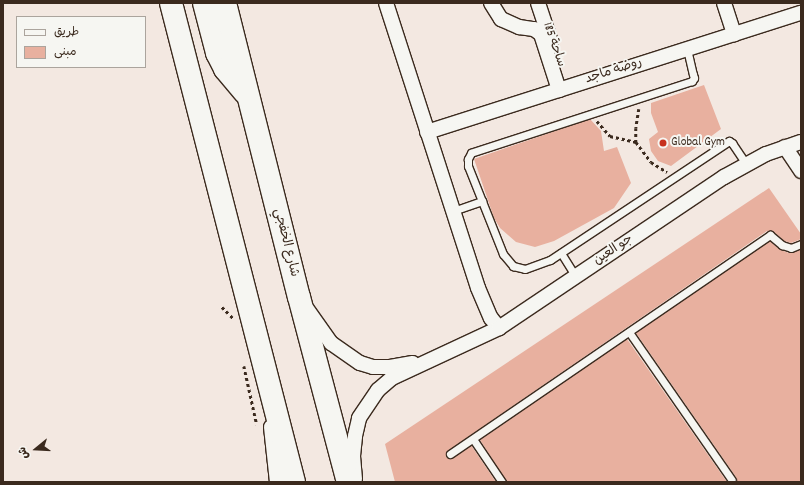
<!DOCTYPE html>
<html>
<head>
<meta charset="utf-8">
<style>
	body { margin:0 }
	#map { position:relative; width:804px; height:485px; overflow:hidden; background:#f3e8e1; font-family:Dekko,"Playpen Sans Arabic",sans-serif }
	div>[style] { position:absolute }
	.building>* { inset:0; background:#e8b09f }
	.path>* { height:2.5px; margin-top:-1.25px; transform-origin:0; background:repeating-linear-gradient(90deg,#3b2a1e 0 3px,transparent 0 6px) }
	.roads { filter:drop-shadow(1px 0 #3b2a1e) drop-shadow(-1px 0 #3b2a1e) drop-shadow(0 1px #3b2a1e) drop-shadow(0 -1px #3b2a1e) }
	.lane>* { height:7px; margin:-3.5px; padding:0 3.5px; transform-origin:3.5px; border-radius:3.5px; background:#f6f6f2 }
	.street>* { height:14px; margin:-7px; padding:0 7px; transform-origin:7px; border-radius:7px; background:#f6f6f2 }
	.highway>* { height:22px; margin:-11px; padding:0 11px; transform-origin:11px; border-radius:11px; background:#f6f6f2 }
	.dots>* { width:11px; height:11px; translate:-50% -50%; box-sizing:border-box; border:2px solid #f6f6f2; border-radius:50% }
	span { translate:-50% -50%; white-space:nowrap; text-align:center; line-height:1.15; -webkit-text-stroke:4px #f6f6f2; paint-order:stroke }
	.street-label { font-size:13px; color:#3b2a1e }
	.poi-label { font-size:13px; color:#3b2a1e }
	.left { translate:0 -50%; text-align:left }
	.frame { position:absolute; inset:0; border:4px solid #3b2a1e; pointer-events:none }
	.legend { position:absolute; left:16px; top:16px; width:130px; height:52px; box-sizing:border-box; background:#f6f6f2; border:1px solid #aba49d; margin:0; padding:5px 7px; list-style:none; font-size:12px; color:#3b2a1e }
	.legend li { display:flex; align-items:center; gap:8px; height:20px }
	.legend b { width:20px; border:1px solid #aba49d }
	.north { position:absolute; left:16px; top:429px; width:40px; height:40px; -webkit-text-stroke:3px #f6f6f2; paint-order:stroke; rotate:252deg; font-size:11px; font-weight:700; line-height:16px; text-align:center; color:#3b2a1e }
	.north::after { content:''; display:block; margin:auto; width:14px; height:18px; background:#3b2a1e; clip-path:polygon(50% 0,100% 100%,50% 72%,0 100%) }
</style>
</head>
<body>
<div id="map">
	<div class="building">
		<div style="clip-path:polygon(704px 85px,721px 129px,671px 166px,658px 161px,651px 151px,649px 139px,658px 132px,651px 113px,651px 103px)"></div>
		<div style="clip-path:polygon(590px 119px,601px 131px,604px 151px,617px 147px,631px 183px,614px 208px,554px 241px,535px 247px,516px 242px,500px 228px,494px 218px,474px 159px)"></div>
		<div style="clip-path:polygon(769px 188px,801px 234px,801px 239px,791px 243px,784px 241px,773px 231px,767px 231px,446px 452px,446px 457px,451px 459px,471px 445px,496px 482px,395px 482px,385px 444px)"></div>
		<div style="clip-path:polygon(770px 241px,779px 249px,789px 253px,801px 249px,801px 482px,737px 482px,736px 477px,636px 333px)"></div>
		<div style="clip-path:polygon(627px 339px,727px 482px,507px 482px,480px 440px)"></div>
	</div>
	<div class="path">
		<div style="left:639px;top:109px;width:19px;rotate:99deg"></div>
		<div style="left:636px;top:128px;width:14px;rotate:90deg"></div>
		<div style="left:636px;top:142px;width:25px;rotate:53deg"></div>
		<div style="left:651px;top:162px;width:19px;rotate:32deg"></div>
		<div style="left:597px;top:121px;width:20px;rotate:49deg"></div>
		<div style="left:610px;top:136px;width:27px;rotate:13deg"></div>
		<div style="left:222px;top:307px;width:16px;rotate:45deg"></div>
		<div style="left:244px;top:366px;width:60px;rotate:77.6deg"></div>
	</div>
	<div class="roads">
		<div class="lane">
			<div style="left:687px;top:49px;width:26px;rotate:77deg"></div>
			<div style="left:693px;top:74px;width:4px;rotate:76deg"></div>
			<div style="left:694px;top:78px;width:4px;rotate:124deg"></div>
			<div style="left:692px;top:81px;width:232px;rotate:162deg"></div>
			<div style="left:471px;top:153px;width:7px;rotate:117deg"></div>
			<div style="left:468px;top:159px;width:7px;rotate:90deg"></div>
			<div style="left:468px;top:166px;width:95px;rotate:68.3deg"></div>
			<div style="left:503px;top:254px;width:16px;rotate:50deg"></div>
			<div style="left:513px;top:266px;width:12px;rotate:14deg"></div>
			<div style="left:525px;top:269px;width:27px;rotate:-20deg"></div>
			<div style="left:550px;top:260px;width:215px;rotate:-33.6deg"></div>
			<div style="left:729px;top:141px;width:4px;rotate:34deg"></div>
			<div style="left:732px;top:143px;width:25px;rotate:56deg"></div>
			<div style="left:453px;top:211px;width:31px;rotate:-19deg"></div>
			<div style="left:561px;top:253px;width:28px;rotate:58deg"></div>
			<div style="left:629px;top:332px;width:180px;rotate:55.2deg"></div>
			<div style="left:473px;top:439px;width:52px;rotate:56deg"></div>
			<div style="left:450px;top:454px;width:388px;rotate:-34.4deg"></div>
			<div style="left:770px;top:235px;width:16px;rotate:40deg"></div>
			<div style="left:782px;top:245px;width:9px;rotate:18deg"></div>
			<div style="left:791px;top:248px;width:11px;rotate:-22deg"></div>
		</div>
		<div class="street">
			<div style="left:386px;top:3px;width:299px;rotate:72.1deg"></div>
			<div style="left:478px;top:288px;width:33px;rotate:67deg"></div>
			<div style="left:491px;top:318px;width:13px;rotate:51deg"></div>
			<div style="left:491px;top:3px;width:19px;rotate:58deg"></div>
			<div style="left:501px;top:19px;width:20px;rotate:24deg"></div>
			<div style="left:519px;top:27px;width:15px;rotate:8deg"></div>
			<div style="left:534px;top:29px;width:9px;rotate:36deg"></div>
			<div style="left:541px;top:34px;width:59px;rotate:72.2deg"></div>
			<div style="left:538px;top:3px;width:41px;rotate:71.6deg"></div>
			<div style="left:724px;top:3px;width:33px;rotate:72deg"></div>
			<div style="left:427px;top:132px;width:392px;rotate:-17.7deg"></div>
			<div style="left:785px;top:147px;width:29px;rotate:56deg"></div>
			<div style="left:307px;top:309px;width:42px;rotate:54.8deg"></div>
			<div style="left:331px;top:343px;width:35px;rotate:35deg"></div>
			<div style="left:360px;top:363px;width:14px;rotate:17deg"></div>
			<div style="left:373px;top:367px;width:17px"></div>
			<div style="left:390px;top:367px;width:23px;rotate:-10deg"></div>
			<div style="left:271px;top:427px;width:55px;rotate:83.8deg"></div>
			<div style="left:355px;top:479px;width:23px;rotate:-95deg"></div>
			<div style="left:353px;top:456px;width:20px;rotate:-84deg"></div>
			<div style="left:355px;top:436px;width:18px;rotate:-77deg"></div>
			<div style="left:359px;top:418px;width:34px;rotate:-56deg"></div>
			<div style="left:378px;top:390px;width:18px;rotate:-41deg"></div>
			<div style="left:392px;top:378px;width:118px;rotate:-25deg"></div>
			<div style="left:499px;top:328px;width:271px;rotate:-33.9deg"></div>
			<div style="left:724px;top:177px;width:48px;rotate:-28.7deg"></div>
			<div style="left:766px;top:154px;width:37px;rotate:-19deg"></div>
		</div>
		<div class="highway">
			<div style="left:171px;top:3px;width:495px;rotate:75.6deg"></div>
			<div style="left:204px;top:3px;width:52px;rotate:75.4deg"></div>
			<div style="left:217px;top:53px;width:18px;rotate:63deg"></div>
			<div style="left:225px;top:69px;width:31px;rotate:50deg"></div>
			<div style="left:225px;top:3px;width:303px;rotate:75.9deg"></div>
			<div style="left:299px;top:297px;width:191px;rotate:75.2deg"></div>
		</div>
	</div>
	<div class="dots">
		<div style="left:663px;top:143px;background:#c8321e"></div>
	</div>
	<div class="street-label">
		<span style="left:553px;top:45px;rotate:71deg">ساحة 185</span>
		<span style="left:614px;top:72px;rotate:-18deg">روضة ماجد</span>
		<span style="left:285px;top:243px;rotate:76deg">شارع الخفجي</span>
		<span style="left:614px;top:251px;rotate:-34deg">جو العين</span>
	</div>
	<div class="poi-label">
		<span class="left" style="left:671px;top:143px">Global Gym</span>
	</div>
	<div class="frame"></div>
	<ul class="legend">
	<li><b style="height:5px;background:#f6f6f2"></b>طريق</li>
	<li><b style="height:11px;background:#e8b09f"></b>مبنى</li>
	</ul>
	<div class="north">ش</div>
</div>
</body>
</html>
